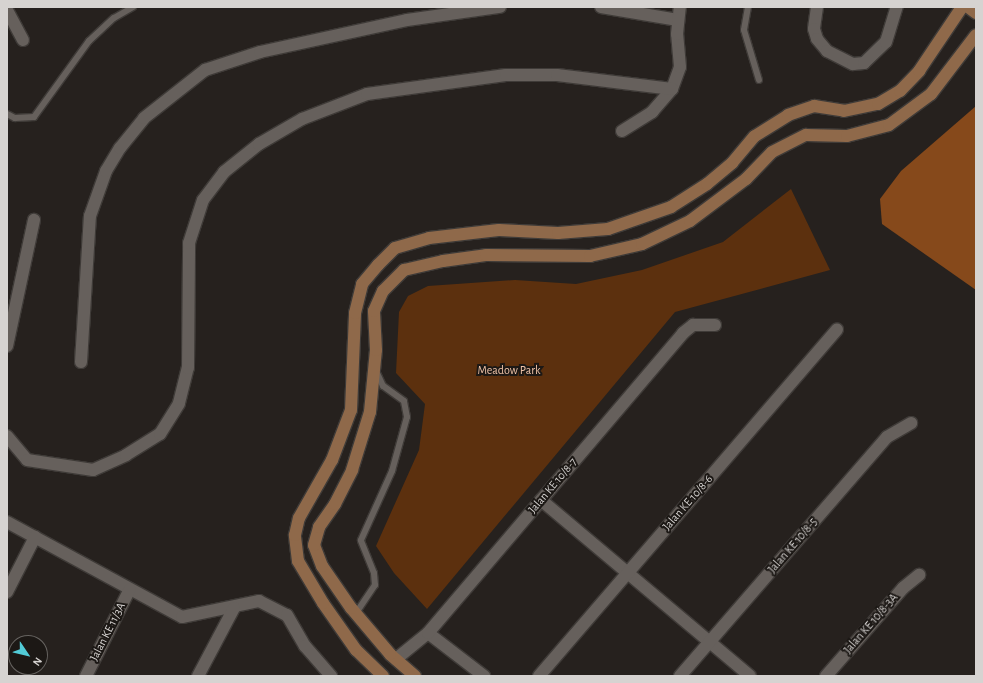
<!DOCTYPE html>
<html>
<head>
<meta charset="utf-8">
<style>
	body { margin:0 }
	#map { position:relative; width:983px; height:683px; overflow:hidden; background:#26211e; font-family:"Alegreya Sans",sans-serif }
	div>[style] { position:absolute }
	.green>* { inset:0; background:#5c300e }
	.water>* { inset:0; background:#86491b }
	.roads { filter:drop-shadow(1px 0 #3f3b38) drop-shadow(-1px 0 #3f3b38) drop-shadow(0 1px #3f3b38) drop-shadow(0 -1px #3f3b38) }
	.lane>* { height:6px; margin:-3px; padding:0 3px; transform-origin:3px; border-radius:3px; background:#66605c }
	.street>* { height:12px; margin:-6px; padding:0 6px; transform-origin:6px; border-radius:6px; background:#66605c }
	.secondary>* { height:12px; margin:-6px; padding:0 6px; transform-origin:6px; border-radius:6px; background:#8f694a }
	span { translate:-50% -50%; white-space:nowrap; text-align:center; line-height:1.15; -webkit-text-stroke:4px #1c1815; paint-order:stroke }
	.park-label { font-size:12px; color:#f0c4a9 }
	.street-label { font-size:12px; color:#d6d3d1 }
	.frame { position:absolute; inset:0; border:8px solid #d6d3d1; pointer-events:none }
	.north { position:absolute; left:8px; top:635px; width:40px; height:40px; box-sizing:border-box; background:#1c1815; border:1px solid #666360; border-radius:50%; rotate:125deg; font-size:11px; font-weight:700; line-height:16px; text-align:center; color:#d6d3d1 }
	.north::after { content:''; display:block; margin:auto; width:14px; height:18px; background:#52cbd7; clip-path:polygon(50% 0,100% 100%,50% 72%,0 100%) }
</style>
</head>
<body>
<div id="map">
	<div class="green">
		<div style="clip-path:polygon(791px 189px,830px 270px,675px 312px,427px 609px,394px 573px,376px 546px,419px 450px,425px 404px,396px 373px,399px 312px,408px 296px,428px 286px,515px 280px,576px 284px,642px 270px,723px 242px)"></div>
	</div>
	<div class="water">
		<div style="clip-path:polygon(976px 106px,976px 290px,882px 224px,880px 199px,901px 171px)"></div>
	</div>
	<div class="roads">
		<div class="lane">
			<div style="left:748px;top:7px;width:23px;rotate:100deg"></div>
			<div style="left:744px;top:30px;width:52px;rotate:73.3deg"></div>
			<div style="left:7px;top:114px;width:9px;rotate:27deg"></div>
			<div style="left:15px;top:118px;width:19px;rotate:-3deg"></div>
			<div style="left:34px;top:117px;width:94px;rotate:-54.1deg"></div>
			<div style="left:89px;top:41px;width:34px;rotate:-43deg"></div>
			<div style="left:114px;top:18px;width:22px;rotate:-30deg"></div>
			<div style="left:356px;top:613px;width:34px;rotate:-56deg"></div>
			<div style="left:375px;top:585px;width:12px;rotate:-95deg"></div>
			<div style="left:374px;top:573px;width:35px;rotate:-112deg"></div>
			<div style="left:361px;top:540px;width:76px;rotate:-65.8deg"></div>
			<div style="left:392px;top:471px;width:56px;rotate:-74.5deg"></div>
			<div style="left:407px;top:417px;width:16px;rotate:-101deg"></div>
			<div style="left:404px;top:401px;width:26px;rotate:-144deg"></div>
			<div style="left:383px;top:386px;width:17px;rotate:-115deg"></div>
		</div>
		<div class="street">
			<div style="left:601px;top:7px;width:78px;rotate:9.6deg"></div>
			<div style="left:817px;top:7px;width:22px;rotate:98deg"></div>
			<div style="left:814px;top:29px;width:10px;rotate:73deg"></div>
			<div style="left:817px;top:39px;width:16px;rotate:50deg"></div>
			<div style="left:827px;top:51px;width:29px;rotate:27deg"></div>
			<div style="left:853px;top:64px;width:11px;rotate:-5deg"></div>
			<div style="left:864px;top:63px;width:30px;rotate:-44deg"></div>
			<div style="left:886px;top:42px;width:37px;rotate:-73deg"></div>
			<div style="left:7px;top:10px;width:34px;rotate:62deg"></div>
			<div style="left:622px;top:131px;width:36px;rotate:-32deg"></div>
			<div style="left:652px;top:112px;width:30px;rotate:-49deg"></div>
			<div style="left:672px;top:89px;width:23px;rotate:-70deg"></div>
			<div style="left:680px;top:67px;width:33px;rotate:-95deg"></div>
			<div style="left:677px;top:34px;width:27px;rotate:-84deg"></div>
			<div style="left:7px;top:346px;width:129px;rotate:-77.9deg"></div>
			<div style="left:81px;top:362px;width:146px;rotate:-86.5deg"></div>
			<div style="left:90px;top:216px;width:48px;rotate:-70.4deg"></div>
			<div style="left:106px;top:171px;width:27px;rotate:-59deg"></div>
			<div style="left:120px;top:148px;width:38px;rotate:-51deg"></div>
			<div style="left:144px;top:118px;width:78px;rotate:-38.2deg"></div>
			<div style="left:205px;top:70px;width:58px;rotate:-18.1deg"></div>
			<div style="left:260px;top:52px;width:150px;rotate:-12.3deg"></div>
			<div style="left:407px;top:20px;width:94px;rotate:-8deg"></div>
			<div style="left:7px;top:436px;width:31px;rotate:50deg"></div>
			<div style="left:27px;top:460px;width:67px;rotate:8.6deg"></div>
			<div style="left:93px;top:470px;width:36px;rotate:-24deg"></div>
			<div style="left:126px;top:455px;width:40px;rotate:-32deg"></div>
			<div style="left:160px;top:434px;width:36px;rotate:-58deg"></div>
			<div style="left:179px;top:403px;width:36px;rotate:-76deg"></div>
			<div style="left:188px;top:368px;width:125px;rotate:-89.5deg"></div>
			<div style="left:189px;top:243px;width:45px;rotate:-72deg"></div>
			<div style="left:203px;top:200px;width:35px;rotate:-53deg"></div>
			<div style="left:224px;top:172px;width:45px;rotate:-38.7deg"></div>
			<div style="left:259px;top:144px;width:50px;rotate:-30.2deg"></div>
			<div style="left:302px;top:119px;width:70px;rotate:-21deg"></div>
			<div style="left:367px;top:94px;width:140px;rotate:-7.8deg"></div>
			<div style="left:506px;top:75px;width:51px"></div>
			<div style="left:557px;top:75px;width:116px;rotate:6.9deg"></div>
			<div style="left:541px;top:500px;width:273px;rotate:40.1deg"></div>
			<div style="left:7px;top:522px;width:199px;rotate:28.5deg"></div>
			<div style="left:182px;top:617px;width:79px;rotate:-11.7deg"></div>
			<div style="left:259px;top:601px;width:31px;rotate:27deg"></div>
			<div style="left:287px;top:615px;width:36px;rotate:60deg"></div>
			<div style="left:305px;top:646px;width:40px;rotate:49deg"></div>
			<div style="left:7px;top:592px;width:62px;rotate:-63deg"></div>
			<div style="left:428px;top:633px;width:71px;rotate:37.5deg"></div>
			<div style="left:396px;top:659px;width:41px;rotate:-39.1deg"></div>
			<div style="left:428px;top:633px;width:394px;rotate:-49.6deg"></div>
			<div style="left:683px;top:333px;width:13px;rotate:-39deg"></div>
			<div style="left:693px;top:325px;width:22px"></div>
			<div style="left:86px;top:676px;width:97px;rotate:-63.2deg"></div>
			<div style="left:198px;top:676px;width:77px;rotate:-62.1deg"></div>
			<div style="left:539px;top:676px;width:457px;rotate:-49.3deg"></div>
			<div style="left:680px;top:676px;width:316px;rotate:-49.1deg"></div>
			<div style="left:887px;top:437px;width:28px;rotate:-30deg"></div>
			<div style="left:826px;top:676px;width:117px;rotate:-48.8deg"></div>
			<div style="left:903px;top:588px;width:21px;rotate:-39deg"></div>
		</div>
		<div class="secondary">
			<div style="left:968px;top:7px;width:10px;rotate:37deg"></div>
			<div style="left:383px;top:676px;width:37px;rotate:-136deg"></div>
			<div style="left:356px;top:650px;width:57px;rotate:-125.1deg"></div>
			<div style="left:323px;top:603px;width:49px;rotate:-120.8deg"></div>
			<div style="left:298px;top:561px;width:26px;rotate:-97deg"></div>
			<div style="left:295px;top:535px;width:17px;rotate:-77deg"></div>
			<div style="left:299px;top:518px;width:67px;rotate:-60.4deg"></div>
			<div style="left:332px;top:460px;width:53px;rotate:-69.2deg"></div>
			<div style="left:351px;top:410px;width:97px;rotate:-87.6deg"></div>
			<div style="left:355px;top:313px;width:30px;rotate:-76deg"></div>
			<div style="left:362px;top:284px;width:25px;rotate:-50deg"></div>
			<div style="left:378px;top:265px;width:24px;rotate:-45deg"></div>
			<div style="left:395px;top:248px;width:35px;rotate:-16deg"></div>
			<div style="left:429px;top:238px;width:70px;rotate:-6.5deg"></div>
			<div style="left:499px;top:230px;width:59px;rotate:2.9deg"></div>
			<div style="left:558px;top:233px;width:50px;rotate:-4.6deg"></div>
			<div style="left:608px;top:229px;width:67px;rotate:-19.2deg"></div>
			<div style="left:671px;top:207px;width:43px;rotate:-32.6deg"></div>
			<div style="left:707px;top:184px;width:33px;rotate:-40deg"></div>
			<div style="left:732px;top:163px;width:35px;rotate:-50deg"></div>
			<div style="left:755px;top:136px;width:39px;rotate:-32deg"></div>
			<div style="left:788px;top:115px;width:28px;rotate:-19deg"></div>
			<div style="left:814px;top:106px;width:30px;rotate:9deg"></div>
			<div style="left:844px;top:111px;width:35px;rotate:-12deg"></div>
			<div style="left:878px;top:104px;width:26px;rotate:-31deg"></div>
			<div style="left:900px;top:91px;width:28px;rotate:-46deg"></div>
			<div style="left:919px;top:71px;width:77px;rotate:-56.1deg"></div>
			<div style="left:415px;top:676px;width:33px;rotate:-139deg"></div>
			<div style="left:390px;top:654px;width:60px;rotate:-130.3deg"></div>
			<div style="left:351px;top:608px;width:51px;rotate:-124.6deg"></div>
			<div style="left:322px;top:566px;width:22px;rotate:-111deg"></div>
			<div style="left:314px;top:545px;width:19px;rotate:-74deg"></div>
			<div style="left:319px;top:527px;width:28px;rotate:-55deg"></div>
			<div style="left:335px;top:504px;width:38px;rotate:-63deg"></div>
			<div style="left:352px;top:470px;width:61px;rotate:-72.8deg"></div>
			<div style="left:370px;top:412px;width:62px;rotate:-84.5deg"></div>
			<div style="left:376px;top:350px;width:39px;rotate:-93deg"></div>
			<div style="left:374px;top:311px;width:22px;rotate:-66deg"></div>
			<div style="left:383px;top:291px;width:30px;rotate:-45deg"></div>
			<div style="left:404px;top:270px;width:40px;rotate:-13deg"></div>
			<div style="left:443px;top:261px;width:43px;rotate:-7.9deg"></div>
			<div style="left:486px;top:255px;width:104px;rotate:0.6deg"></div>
			<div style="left:590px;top:256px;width:53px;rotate:-13deg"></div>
			<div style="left:642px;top:244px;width:53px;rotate:-25.6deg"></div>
			<div style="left:690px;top:221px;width:70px;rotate:-36.9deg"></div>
			<div style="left:746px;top:179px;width:37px;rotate:-46deg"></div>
			<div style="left:772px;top:152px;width:38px;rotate:-27deg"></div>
			<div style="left:806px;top:135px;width:41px;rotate:1.4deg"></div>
			<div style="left:847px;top:136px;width:43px;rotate:-14.7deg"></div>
			<div style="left:889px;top:125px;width:52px;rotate:-36.4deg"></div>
			<div style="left:931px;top:94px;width:74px;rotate:-52.7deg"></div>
		</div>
	</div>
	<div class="park-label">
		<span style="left:509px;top:371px">Meadow Park</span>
	</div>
	<div class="street-label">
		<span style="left:553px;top:486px;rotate:-50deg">Jalan KE 10/8-7</span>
		<span style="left:688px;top:503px;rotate:-49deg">Jalan KE 10/8-6</span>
		<span style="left:793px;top:546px;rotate:-49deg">Jalan KE 10/8-5</span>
		<span style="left:871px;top:624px;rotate:-49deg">Jalan KE 10/8-3A</span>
		<span style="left:108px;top:632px;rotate:-63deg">Jalan KE 11/3A</span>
	</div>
	<div class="frame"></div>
	<div class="north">N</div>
</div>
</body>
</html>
